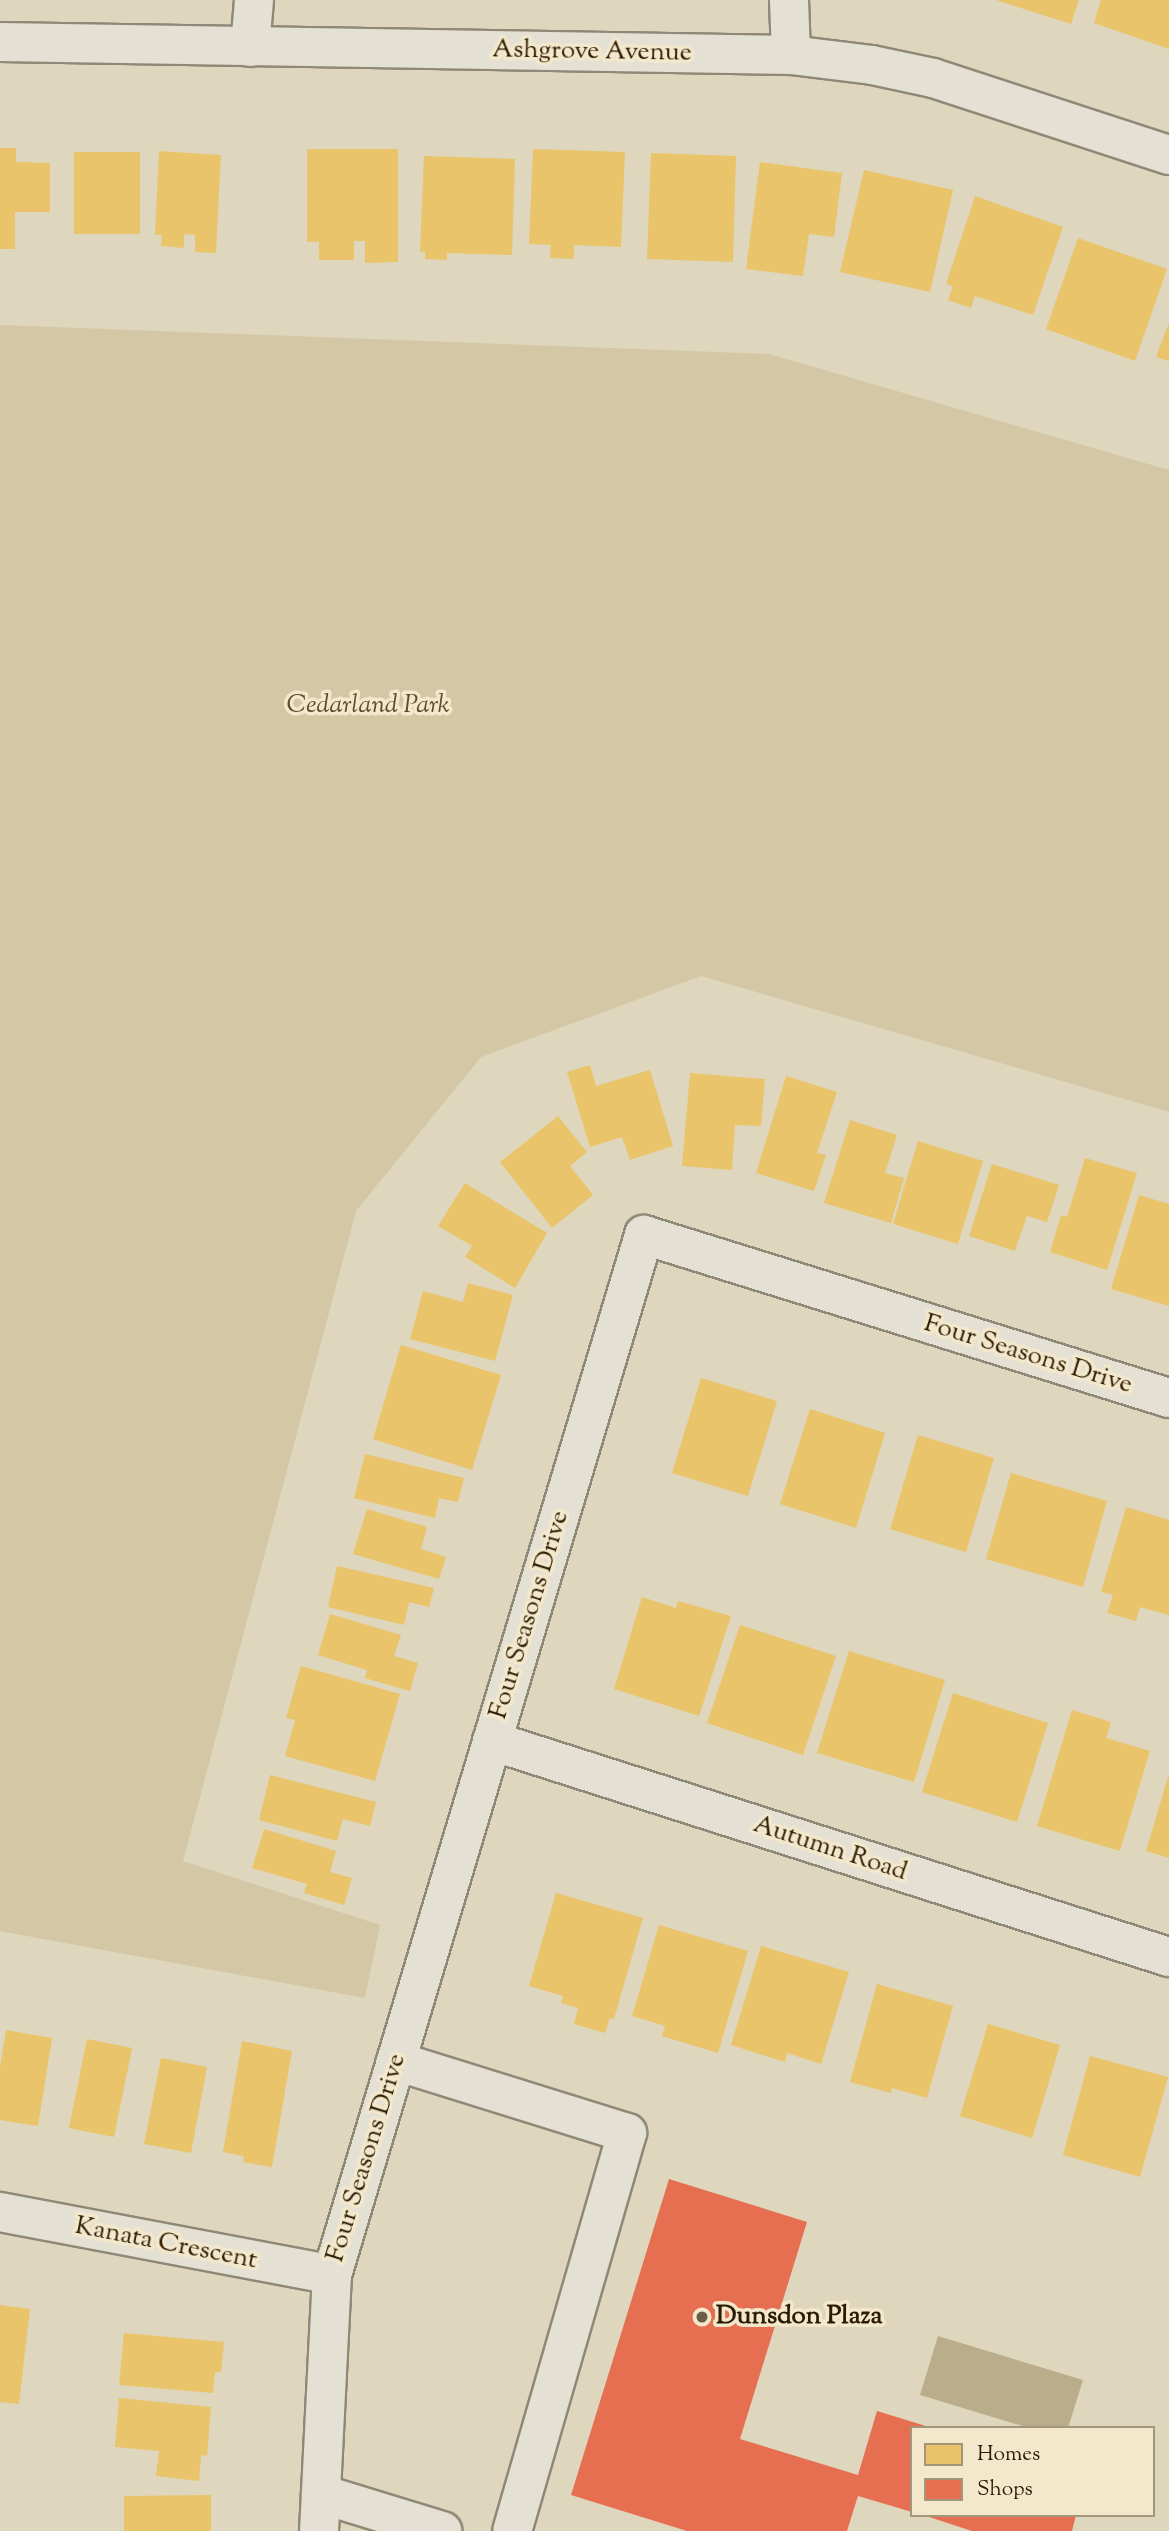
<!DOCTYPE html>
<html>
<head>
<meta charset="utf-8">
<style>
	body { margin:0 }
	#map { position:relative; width:1169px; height:2531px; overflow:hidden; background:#ded6bd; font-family:"Sorts Mill Goudy",serif }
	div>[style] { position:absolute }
	.green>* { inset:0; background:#d4c7a5 }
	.water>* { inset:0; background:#baad8b }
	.homes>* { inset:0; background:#e9c46a }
	.shops>* { inset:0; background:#e76f51 }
	.roads { filter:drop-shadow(2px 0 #8f8877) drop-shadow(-2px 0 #8f8877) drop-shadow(0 2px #8f8877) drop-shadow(0 -2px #8f8877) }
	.minor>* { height:38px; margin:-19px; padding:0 19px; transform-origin:19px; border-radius:19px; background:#e5e0d4 }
	.dots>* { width:19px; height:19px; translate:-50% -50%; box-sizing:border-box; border:4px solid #f3e8cb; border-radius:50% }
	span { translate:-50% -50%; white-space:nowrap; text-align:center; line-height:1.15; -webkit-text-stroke:7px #f3e8cb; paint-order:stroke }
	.street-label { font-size:26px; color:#2d1c04 }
	.park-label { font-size:26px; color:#5d4c2f; font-style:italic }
	.poi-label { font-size:26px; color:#2d1c04; font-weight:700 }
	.left { translate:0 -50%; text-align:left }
	.legend { position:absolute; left:910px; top:2426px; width:245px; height:91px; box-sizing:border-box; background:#f3e8cb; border:2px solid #a4967b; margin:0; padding:9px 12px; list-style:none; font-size:21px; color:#2d1c04 }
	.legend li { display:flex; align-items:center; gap:14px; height:35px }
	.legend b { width:35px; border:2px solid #a4967b }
</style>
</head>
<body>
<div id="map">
	<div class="green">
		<div style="clip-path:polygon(0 325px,769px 354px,1169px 470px,1169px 1112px,701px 976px,481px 1057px,356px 1211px,183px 1861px,380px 1925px,365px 1998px,0 1931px)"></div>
	</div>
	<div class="water">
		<div style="clip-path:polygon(938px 2336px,1083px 2380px,1068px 2428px,1029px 2428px,920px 2395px)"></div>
	</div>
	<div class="homes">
		<div style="clip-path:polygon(996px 0,1079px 0,1071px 24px)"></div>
		<div style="clip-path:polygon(1101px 0,1169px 0,1169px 49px,1094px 23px)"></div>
		<div style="clip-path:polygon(0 148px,16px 148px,16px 162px,50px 163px,50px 212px,15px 212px,15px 249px,0 249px)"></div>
		<div style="clip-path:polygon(307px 149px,398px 149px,398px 262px,365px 263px,365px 241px,354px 241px,354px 260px,319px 260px,319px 242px,307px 242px)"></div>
		<div style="clip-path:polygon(533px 149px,625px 152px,621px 247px,574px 245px,574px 259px,550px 258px,551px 245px,529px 244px)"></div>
		<div style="clip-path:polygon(159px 151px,221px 155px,216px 253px,195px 252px,195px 235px,184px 234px,184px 248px,161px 246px,162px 235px,155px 235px)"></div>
		<div style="clip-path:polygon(74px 152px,140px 152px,140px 234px,74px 234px)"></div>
		<div style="clip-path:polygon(651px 153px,736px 156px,733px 262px,647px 259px)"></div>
		<div style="clip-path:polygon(424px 156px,515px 159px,512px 255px,447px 253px,447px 260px,425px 259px,425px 251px,420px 252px)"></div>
		<div style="clip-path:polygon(760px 162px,842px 173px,834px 237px,809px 234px,803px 276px,746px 269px)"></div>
		<div style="clip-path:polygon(864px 170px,953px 190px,930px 292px,840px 272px)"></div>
		<div style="clip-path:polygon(975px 196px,1063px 227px,1033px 315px,975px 296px,971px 308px,948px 300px,953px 286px,946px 284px)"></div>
		<div style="clip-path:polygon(1078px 238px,1167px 269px,1135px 361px,1046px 329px)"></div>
		<div style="clip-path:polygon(1169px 323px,1169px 361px,1156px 357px)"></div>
		<div style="clip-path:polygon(590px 1065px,596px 1086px,650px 1070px,673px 1146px,630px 1160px,622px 1137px,590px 1147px,567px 1072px)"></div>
		<div style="clip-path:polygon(690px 1073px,765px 1079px,761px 1126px,735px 1125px,732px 1170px,682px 1166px)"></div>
		<div style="clip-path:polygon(786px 1076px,837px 1092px,817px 1153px,826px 1155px,814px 1191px,756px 1173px)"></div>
		<div style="clip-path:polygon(558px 1116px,587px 1152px,570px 1166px,593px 1195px,552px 1228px,500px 1162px)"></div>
		<div style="clip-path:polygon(850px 1120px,897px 1135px,885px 1173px,904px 1178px,891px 1223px,824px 1203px)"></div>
		<div style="clip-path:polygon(918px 1141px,983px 1161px,958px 1244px,893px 1224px)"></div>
		<div style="clip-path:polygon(1085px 1158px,1137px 1173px,1107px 1270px,1050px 1252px,1061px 1215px,1067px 1217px)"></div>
		<div style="clip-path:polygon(992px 1164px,1059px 1185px,1047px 1222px,1027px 1216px,1015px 1251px,969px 1236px)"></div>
		<div style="clip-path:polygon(465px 1183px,547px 1233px,515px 1288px,465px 1257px,472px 1246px,438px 1226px)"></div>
		<div style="clip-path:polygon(1139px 1195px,1169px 1204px,1169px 1306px,1111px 1289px)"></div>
		<div style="clip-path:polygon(468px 1283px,513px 1295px,495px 1361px,410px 1339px,423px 1291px,463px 1302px)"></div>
		<div style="clip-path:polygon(401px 1345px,501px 1375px,472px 1470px,373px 1439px)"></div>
		<div style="clip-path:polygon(701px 1378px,777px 1401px,748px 1496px,672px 1473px)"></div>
		<div style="clip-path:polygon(810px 1409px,885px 1433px,856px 1528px,780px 1504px)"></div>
		<div style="clip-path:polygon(918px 1435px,994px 1458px,966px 1552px,890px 1529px)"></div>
		<div style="clip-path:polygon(365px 1454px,464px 1478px,458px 1502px,439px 1498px,435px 1518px,354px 1498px)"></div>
		<div style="clip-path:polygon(1011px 1473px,1107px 1501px,1083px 1587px,986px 1559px)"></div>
		<div style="clip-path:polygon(1126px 1507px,1169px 1520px,1169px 1615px,1140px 1607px,1136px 1621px,1107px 1613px,1113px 1595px,1101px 1592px)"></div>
		<div style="clip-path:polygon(367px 1509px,427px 1527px,421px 1549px,446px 1557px,439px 1579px,353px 1554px)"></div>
		<div style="clip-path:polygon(337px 1566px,434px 1588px,429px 1607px,409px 1602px,404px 1625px,328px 1607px)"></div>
		<div style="clip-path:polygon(642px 1597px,676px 1608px,678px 1601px,731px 1616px,699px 1716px,614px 1689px)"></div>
		<div style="clip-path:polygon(330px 1614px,401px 1635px,394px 1656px,418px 1663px,410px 1691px,365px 1678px,367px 1670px,318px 1655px)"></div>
		<div style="clip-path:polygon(740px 1625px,836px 1656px,803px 1755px,707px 1723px)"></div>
		<div style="clip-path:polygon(849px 1651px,945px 1680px,914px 1782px,817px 1753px)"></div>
		<div style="clip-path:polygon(301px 1666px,400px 1694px,375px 1781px,285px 1756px,295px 1720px,286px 1718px)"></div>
		<div style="clip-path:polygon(953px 1693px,1048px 1723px,1017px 1822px,922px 1792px)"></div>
		<div style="clip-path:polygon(1072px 1710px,1111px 1722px,1106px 1738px,1150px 1751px,1120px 1851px,1037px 1826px)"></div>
		<div style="clip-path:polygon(270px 1775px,376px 1802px,370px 1826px,343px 1819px,337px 1841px,259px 1820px)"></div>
		<div style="clip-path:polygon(1168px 1777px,1169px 1777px,1169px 1858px,1146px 1851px)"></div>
		<div style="clip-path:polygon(264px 1829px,336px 1851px,330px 1872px,352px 1878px,344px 1905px,304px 1893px,307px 1884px,252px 1868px)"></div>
		<div style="clip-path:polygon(556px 1893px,643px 1918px,614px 2019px,610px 2018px,605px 2033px,574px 2024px,578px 2008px,561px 2003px,563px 1996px,529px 1986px)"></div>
		<div style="clip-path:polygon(659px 1925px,748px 1951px,718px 2053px,662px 2036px,665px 2026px,632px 2016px)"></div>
		<div style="clip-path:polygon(761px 1946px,849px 1972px,821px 2064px,787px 2053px,785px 2062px,731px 2045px)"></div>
		<div style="clip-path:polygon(877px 1984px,953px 2006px,927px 2098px,892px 2088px,891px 2093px,850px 2082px)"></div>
		<div style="clip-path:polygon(988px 2024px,1060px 2045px,1032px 2138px,960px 2116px)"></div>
		<div style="clip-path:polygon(6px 2030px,52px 2038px,38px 2126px,0 2120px,0 2067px)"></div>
		<div style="clip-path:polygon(87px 2039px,132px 2048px,114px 2137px,69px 2128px)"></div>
		<div style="clip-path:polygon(242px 2041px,292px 2051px,272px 2167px,243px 2162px,244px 2156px,223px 2152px)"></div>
		<div style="clip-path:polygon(1090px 2056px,1168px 2077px,1140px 2177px,1063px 2155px)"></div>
		<div style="clip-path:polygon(161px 2058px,207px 2067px,191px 2153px,144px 2144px)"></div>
		<div style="clip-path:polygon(0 2305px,30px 2309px,19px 2404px,0 2402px)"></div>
		<div style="clip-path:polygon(124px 2333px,224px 2342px,221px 2372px,215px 2372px,213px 2393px,119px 2385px)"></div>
		<div style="clip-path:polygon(119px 2398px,211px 2407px,207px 2456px,201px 2455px,199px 2481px,156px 2476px,159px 2451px,115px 2447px)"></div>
		<div style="clip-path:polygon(211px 2495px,211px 2531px,124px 2531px,124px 2496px)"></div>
	</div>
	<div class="shops">
		<div style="clip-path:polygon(669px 2179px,807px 2222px,740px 2439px,858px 2475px,877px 2411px,929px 2427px,912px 2428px,912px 2512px,858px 2496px,847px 2531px,687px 2531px,571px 2495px)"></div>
		<div style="clip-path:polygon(923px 2515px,1076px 2515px,1072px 2531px,972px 2531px)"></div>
	</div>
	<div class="roads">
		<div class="minor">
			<div style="left:789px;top:0;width:55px;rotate:87.9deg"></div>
			<div style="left:0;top:42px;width:791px;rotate:0.94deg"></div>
			<div style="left:791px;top:55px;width:82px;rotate:7deg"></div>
			<div style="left:872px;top:65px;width:62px;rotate:12deg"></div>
			<div style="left:933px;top:78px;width:248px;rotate:18.1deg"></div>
			<div style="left:250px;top:47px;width:47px;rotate:-85.1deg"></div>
			<div style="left:492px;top:1741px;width:711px;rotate:17.7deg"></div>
			<div style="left:396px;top:2061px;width:242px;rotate:17.3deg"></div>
			<div style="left:627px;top:2133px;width:414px;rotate:106.1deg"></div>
			<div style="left:0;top:2212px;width:338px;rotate:10.7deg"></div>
			<div style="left:321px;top:2494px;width:127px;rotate:17deg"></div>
			<div style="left:319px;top:2531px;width:256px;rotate:-87.1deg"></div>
			<div style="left:332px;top:2275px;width:1086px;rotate:-73.3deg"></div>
			<div style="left:644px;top:1235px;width:550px;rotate:17.25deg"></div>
		</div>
	</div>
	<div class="dots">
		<div style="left:702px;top:2317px;background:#6b5d45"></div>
	</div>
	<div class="street-label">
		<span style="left:592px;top:52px;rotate:1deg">Ashgrove Avenue</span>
		<span style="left:1028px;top:1355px;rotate:17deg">Four Seasons Drive</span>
		<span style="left:530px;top:1615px;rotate:-73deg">Four Seasons Drive</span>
		<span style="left:830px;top:1849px;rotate:18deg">Autumn Road</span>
		<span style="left:367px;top:2158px;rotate:-73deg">Four Seasons Drive</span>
		<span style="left:166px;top:2244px;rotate:11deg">Kanata Crescent</span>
	</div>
	<div class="park-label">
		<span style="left:368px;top:706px">Cedarland Park</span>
	</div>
	<div class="poi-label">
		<span class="left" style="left:716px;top:2317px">Dunsdon Plaza</span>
	</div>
	<ul class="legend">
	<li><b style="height:19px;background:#e9c46a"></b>Homes</li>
	<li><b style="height:19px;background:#e76f51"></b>Shops</li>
	</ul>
</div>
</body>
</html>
